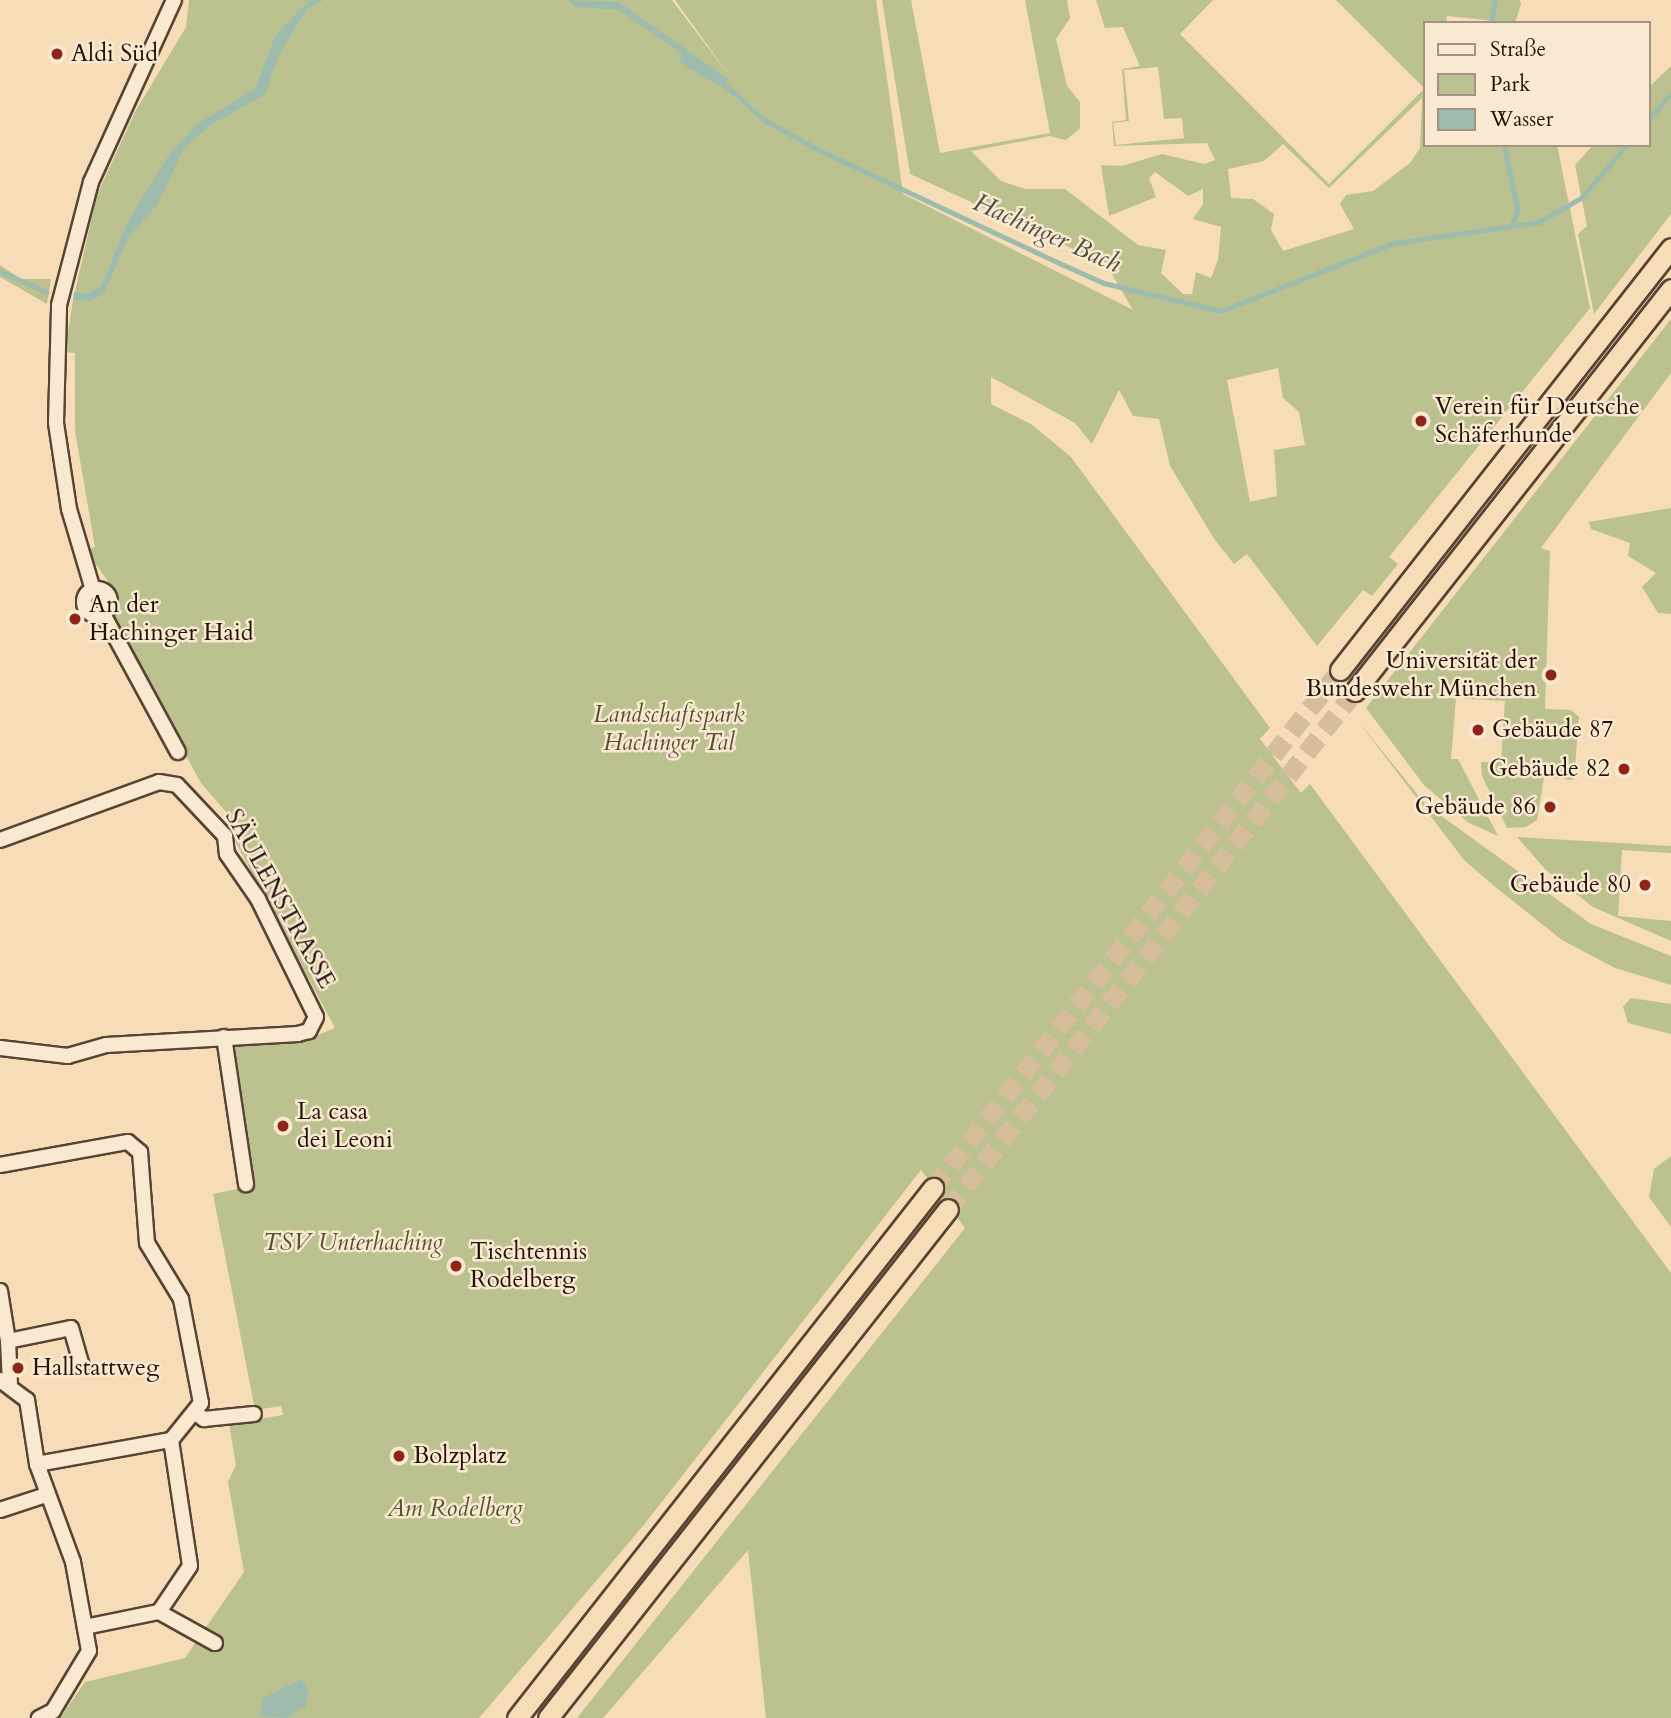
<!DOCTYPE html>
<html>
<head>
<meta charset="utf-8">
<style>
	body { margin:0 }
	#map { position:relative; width:1671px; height:1718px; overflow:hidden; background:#f6ddb7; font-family:Cardo,serif }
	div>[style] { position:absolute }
	.green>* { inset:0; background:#bbc18f }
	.water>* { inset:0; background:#9dbcad }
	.stream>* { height:4.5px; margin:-2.25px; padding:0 2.25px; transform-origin:2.25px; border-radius:2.25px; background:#9dbcad }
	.highway-tunnel>* { height:19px; margin-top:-9.5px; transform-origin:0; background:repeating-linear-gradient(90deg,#d6be9d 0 19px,transparent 0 29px) }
	.roads { filter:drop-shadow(2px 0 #584434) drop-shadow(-2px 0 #584434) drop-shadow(0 2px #584434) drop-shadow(0 -2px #584434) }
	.minor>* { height:14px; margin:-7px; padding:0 7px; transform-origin:7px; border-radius:7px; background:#f9e9d0 }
	.minor>.ring { margin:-7px; padding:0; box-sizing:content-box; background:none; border:14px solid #f9e9d0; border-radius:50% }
	.highway>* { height:19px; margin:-9.5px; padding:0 9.5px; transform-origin:9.5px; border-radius:9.5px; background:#f6ddb7 }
	.dots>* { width:19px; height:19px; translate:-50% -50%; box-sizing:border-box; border:4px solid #f9e9d0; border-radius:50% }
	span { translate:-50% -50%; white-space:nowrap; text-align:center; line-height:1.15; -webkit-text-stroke:5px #f9e9d0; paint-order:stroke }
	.poi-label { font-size:24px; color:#231108 }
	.left { translate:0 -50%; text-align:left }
	.right { translate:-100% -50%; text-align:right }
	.park-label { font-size:24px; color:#584f37; font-style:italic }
	.street-label { font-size:24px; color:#231108 }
	.water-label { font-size:26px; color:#4e4d42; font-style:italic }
	.legend { position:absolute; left:1423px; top:21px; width:228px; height:126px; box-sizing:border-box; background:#f9e9d0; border:2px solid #a39380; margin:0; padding:9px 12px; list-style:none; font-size:21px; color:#231108 }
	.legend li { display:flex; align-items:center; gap:14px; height:35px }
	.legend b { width:35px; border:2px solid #a39380 }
</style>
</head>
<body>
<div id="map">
	<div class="green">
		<div style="clip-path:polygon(evenodd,189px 0,672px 0,731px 78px,675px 0,876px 0,903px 194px,1133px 310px,1106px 264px,910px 174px,882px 0,911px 0,940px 153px,1050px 133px,1025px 0,1067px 0,1070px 18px,1056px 39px,1067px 86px,1080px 102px,1080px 128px,1066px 140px,1050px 136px,971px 151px,1001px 181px,1025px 189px,1065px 189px,1138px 245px,1166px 250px,1161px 273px,1183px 294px,1192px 294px,1196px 272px,1211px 278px,1218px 260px,1221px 227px,1193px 219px,1203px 204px,1203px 189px,1188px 196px,1155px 172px,1149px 178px,1156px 197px,1109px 216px,1101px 165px,1122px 166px,1162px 154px,1204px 164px,1215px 160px,1207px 143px,1114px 146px,1112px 122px,1126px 120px,1122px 69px,1140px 66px,1123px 27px,1105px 28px,1096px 0,1213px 0,1180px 34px,1329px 184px,1424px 89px,1424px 145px,1557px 145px,1590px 308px,1389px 557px,1398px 564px,1372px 596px,1363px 590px,1317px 646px,1247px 554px,1234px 564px,1215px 540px,1170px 466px,1159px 419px,1133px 416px,1119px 390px,1092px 444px,1075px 423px,991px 377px,991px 404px,1031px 424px,1071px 457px,1270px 728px,1260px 739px,1301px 793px,1310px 784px,1671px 1273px,1671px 1718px,766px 1718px,748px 1550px,603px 1718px,577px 1718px,965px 1228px,921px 1170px,643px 1526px,479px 1718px,60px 1718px,85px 1682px,185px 1658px,244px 1572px,228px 1482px,236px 1465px,229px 1424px,283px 1415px,281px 1406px,255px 1410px,213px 1194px,252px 1186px,232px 1044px,306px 1040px,335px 1028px,235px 841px,245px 834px,201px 783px,112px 620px,116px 593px,86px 550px,95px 547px,75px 431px,75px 353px,65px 352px,73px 300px,97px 195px,135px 112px,186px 27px,189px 0,1158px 67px,1164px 119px,1182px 118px,1184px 138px,1116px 145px,1113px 123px,1129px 121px,1124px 70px,1158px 67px,189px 0,1422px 98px,1420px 148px,1410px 163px,1373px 191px,1346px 195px,1340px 204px,1354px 229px,1283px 251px,1271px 230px,1274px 214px,1253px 199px,1231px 198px,1228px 169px,1264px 161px,1283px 144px,1329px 188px,1422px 98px,189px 0,1278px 368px,1283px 398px,1299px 412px,1305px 445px,1274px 450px,1277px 496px,1250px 502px,1227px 380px,1278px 368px)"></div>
		<div style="clip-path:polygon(1336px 0,1520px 0,1521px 4px,1515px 23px,1447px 16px,1446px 23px,1424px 23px,1424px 88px)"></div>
		<div style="clip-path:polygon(1671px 66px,1671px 214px,1594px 314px,1578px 234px,1587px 226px,1575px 165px,1593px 145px,1648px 145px,1648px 88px)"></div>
		<div style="clip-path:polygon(0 265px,21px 279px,51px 279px,47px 304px,0 277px)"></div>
		<div style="clip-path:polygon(1671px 319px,1671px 373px,1541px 548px,1550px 551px,1545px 709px,1571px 710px,1579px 717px,1574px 780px,1544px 777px,1537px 820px,1526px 827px,1507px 828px,1482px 776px,1481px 762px,1501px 762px,1505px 701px,1456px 698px,1451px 759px,1458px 759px,1498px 836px,1469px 823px,1424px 785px,1366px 708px)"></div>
		<div style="clip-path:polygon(1671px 508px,1671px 614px,1658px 613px,1642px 587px,1656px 573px,1628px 556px,1630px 543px,1591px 529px,1589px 522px)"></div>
		<div style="clip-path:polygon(1358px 721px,1426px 805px,1591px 924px,1671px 956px,1671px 985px,1615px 968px,1562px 940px,1494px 886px,1464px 860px)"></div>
		<div style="clip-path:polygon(1517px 837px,1671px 846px,1671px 853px,1622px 850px,1618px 916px,1671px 921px,1671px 941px,1593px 907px,1546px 870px)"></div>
		<div style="clip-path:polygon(1631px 998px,1671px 1004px,1671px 1034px,1628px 1023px,1623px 1007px)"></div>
		<div style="clip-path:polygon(1671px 1156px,1671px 1227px,1649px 1197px,1654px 1169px)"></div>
	</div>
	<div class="water">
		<div style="clip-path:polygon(310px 0,324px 0,308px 8px,278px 56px,265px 95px,213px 123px,184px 148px,157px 205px,128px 238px,105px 292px,92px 301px,73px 300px,74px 292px,87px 294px,102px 285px,127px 223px,170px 153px,197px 124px,255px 89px,275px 36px)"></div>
		<div style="clip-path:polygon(568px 0,619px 2px,728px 79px,721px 87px,687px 67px,679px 61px,682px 54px,619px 10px,575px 7px)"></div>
		<div style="clip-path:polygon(301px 1679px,308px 1688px,306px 1706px,286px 1718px,260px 1716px,263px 1698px)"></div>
	</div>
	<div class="stream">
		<div style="left:1491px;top:23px;width:23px;rotate:-80deg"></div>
		<div style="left:721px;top:81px;width:57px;rotate:42.1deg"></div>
		<div style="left:763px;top:119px;width:60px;rotate:29.1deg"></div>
		<div style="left:815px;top:148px;width:275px;rotate:25.2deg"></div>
		<div style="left:1064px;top:265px;width:44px;rotate:24.2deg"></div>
		<div style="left:1104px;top:283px;width:120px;rotate:13.5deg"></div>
		<div style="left:1221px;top:311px;width:186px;rotate:-21.5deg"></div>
		<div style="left:1394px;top:243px;width:147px;rotate:-8.2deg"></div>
		<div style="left:1539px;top:222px;width:48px;rotate:-29.7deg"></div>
		<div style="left:1581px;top:198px;width:70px;rotate:-49deg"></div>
		<div style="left:1648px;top:120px;width:35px;rotate:-49deg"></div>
		<div style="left:1504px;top:145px;width:66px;rotate:77.7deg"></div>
		<div style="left:1518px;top:209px;width:18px;rotate:109deg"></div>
		<div style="left:0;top:271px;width:51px;rotate:24.5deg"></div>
	</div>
	<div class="highway-tunnel">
		<div style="left:933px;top:1188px;width:659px;rotate:-51.84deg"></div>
		<div style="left:948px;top:1209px;width:659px;rotate:-51.84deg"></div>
	</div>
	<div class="roads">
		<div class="minor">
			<div class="ring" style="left:84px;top:589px;width:12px;height:12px"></div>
			<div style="left:93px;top:590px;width:84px;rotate:-106.5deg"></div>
			<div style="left:69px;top:509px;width:87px;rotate:-98.6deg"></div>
			<div style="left:56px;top:423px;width:118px;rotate:-88.5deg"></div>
			<div style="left:59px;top:305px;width:127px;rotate:-75.4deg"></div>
			<div style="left:91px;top:182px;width:200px;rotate:-65.5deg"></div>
			<div style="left:103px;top:614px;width:157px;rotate:61.5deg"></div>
			<div style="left:0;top:840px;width:169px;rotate:-20deg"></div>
			<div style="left:159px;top:782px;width:18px;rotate:9deg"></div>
			<div style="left:177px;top:785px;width:70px;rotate:46.7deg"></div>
			<div style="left:225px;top:836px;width:18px;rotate:84deg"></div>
			<div style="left:227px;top:854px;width:55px;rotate:55.4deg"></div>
			<div style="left:258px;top:899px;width:131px;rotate:63.8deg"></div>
			<div style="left:316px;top:1017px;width:16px;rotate:117deg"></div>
			<div style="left:309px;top:1031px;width:11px;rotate:165deg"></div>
			<div style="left:298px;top:1034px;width:192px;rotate:176.7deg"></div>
			<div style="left:106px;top:1045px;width:40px;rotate:164deg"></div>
			<div style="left:68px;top:1056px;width:68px;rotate:-173.3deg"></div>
			<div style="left:224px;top:1037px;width:149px;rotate:81.5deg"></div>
			<div style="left:0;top:1165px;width:130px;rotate:-10.2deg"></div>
			<div style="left:128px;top:1142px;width:16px;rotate:40deg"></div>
			<div style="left:140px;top:1152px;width:91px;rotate:85.6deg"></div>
			<div style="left:147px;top:1243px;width:66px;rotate:58.7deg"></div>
			<div style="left:181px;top:1299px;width:106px;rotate:79.1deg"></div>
			<div style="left:201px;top:1403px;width:48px;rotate:129deg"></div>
			<div style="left:0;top:1291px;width:51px;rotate:80.9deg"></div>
			<div style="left:8px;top:1341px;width:64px;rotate:-11.7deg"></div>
			<div style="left:71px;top:1328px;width:40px;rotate:74deg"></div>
			<div style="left:8px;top:1341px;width:42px;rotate:87.3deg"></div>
			<div style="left:0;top:1380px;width:34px;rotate:37deg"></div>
			<div style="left:27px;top:1400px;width:65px;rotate:81.1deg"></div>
			<div style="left:37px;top:1464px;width:104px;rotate:69.8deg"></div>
			<div style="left:73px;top:1562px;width:90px;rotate:79.8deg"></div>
			<div style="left:89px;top:1651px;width:70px;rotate:121deg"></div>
			<div style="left:53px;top:1711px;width:16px;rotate:153deg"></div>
			<div style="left:197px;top:1414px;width:9px;rotate:36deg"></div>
			<div style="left:204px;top:1419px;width:50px;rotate:-5.7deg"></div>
			<div style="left:171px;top:1440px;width:127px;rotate:81.4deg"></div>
			<div style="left:190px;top:1566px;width:55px;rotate:124deg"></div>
			<div style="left:159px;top:1612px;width:64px;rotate:29deg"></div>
			<div style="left:37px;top:1464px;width:136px;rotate:-10.2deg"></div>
			<div style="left:0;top:1510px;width:48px;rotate:-18.1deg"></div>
			<div style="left:85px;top:1627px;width:76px;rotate:-11.5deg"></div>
		</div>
		<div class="highway">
			<div style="left:1340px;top:670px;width:536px;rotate:-51.89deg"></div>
			<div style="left:1355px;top:691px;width:511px;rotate:-51.83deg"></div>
			<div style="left:517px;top:1718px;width:674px;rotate:-51.87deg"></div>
			<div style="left:548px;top:1718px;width:647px;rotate:-51.84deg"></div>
		</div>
	</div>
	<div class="dots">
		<div style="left:57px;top:54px;background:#8f2418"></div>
		<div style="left:1421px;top:421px;background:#8f2418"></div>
		<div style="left:75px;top:619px;background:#8f2418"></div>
		<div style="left:1551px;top:675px;background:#8f2418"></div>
		<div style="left:1478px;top:730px;background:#8f2418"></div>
		<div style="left:1624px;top:769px;background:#8f2418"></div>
		<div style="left:1550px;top:807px;background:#8f2418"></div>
		<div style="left:1645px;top:885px;background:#8f2418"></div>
		<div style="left:283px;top:1126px;background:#8f2418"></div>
		<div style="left:456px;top:1266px;background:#8f2418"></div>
		<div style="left:18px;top:1368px;background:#8f2418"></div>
		<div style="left:399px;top:1456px;background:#8f2418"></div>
	</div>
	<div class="poi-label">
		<span class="left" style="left:71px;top:54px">Aldi Süd</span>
		<span class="left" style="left:1435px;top:421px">Verein für Deutsche<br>Schäferhunde</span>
		<span class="left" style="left:89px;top:619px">An der<br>Hachinger Haid</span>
		<span class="right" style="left:1537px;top:675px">Universität der<br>Bundeswehr München</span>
		<span class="left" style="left:1492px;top:730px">Gebäude 87</span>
		<span class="right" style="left:1610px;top:769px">Gebäude 82</span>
		<span class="right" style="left:1536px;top:807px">Gebäude 86</span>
		<span class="right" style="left:1631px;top:885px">Gebäude 80</span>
		<span class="left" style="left:297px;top:1126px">La casa<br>dei Leoni</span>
		<span class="left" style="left:470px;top:1266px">Tischtennis<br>Rodelberg</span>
		<span class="left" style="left:32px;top:1368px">Hallstattweg</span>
		<span class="left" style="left:413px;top:1456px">Bolzplatz</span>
	</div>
	<div class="park-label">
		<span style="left:669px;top:729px">Landschaftspark<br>Hachinger Tal</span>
		<span style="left:353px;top:1243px">TSV Unterhaching</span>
		<span style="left:455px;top:1509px">Am Rodelberg</span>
	</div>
	<div class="street-label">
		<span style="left:280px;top:899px;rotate:61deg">SÄULENSTRASSE</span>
	</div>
	<div class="water-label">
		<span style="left:1047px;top:233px;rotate:24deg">Hachinger Bach</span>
	</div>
	<ul class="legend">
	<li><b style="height:9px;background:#f9e9d0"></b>Straße</li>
	<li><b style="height:19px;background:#bbc18f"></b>Park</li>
	<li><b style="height:19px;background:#9dbcad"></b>Wasser</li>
	</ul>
</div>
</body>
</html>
